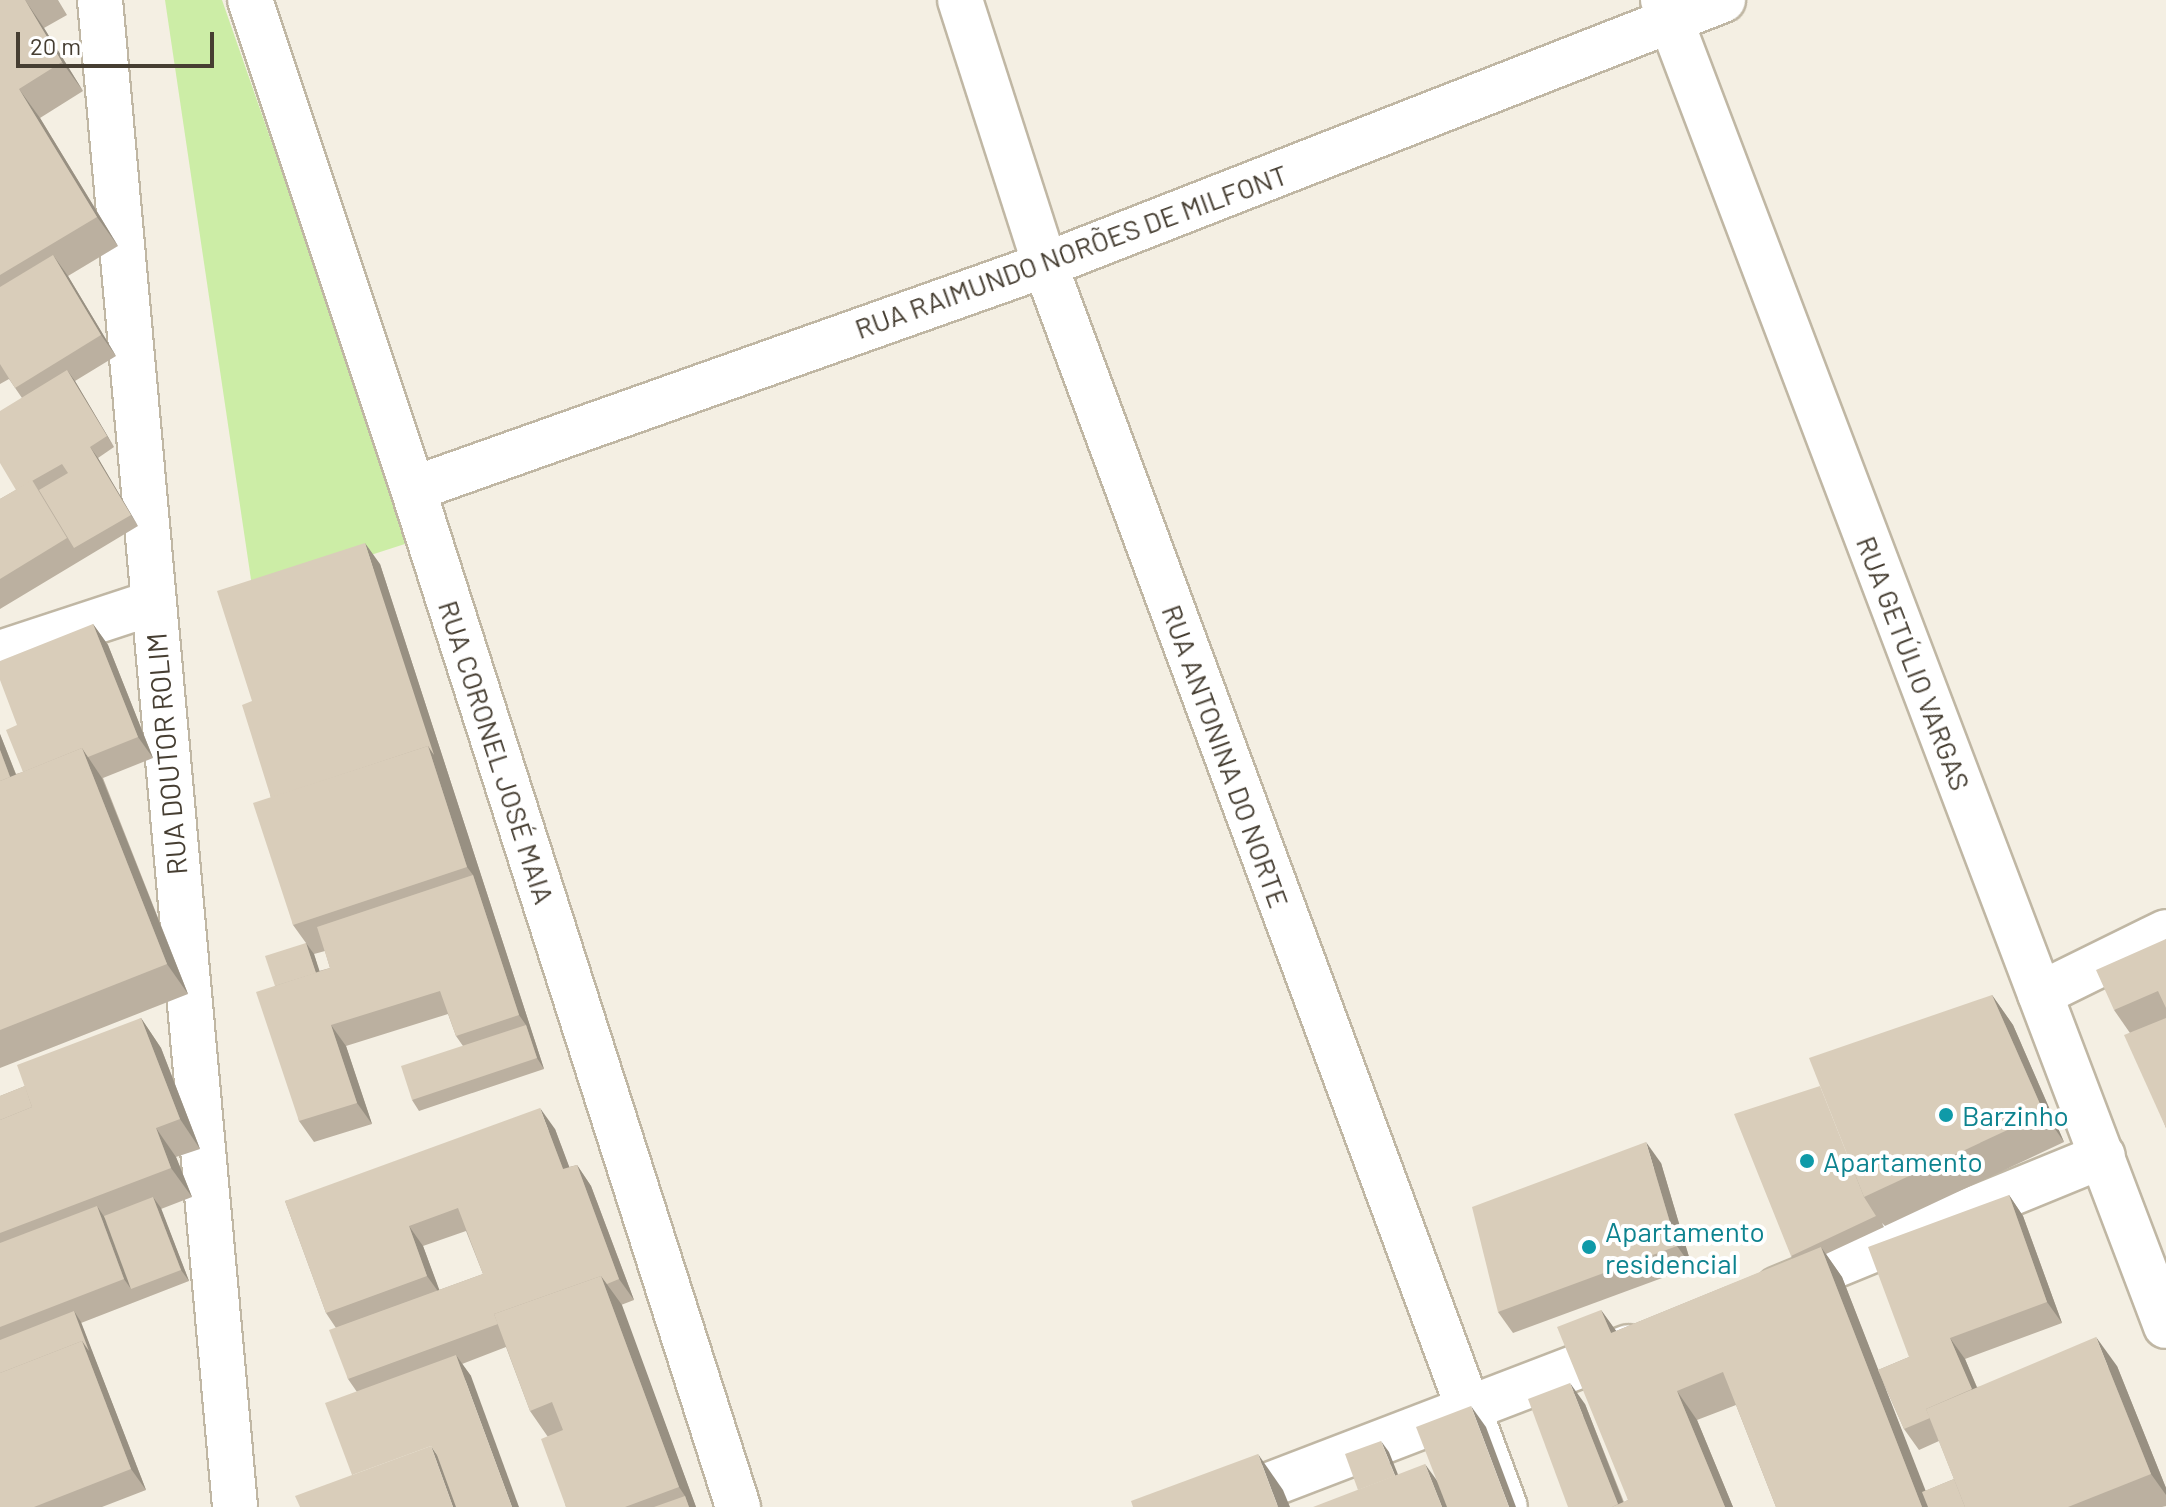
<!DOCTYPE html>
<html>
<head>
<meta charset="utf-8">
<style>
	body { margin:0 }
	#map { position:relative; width:2166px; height:1507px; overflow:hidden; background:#f4efe3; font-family:Barlow,sans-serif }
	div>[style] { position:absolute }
	.green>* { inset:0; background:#cceda6 }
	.roads { filter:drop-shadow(2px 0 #c0b7a4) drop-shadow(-2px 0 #c0b7a4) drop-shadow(0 2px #c0b7a4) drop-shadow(0 -2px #c0b7a4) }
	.minor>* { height:44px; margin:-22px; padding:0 22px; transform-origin:22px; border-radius:22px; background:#fff }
	.wall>* { inset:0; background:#bbb0a0 }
	.shaded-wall>* { inset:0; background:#989082 }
	.building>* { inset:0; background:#d9cdba }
	.dots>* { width:22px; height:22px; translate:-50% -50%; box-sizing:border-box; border:4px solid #fff; border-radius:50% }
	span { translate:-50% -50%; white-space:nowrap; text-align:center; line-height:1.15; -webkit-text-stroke:8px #fff; paint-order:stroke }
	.street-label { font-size:28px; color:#463e32 }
	.culture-label { font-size:28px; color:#0d838f }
	.left { translate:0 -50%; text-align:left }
	.scale { position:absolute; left:16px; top:32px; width:198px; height:36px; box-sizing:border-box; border:4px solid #463e32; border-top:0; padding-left:10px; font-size:24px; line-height:28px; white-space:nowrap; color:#463e32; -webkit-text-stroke:6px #fff; paint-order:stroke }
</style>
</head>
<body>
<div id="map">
	<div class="green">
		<div style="clip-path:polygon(165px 0,222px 0,411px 542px,253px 593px)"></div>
	</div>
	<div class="roads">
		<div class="minor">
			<div style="left:100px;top:0;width:1513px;rotate:84.88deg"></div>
			<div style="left:250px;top:0;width:515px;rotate:71.57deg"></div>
			<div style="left:413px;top:489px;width:1069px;rotate:72.29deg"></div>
			<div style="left:960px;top:0;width:278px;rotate:72.2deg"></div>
			<div style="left:1045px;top:265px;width:1324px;rotate:69.68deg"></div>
			<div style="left:1663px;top:0;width:1418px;rotate:69.23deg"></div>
			<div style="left:413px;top:489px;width:671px;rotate:-19.52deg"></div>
			<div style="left:1045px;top:265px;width:728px;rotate:-21.35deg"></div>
			<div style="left:0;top:653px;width:160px;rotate:-18.2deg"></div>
			<div style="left:2040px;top:994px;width:140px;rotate:-26.2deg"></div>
			<div style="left:1778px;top:1289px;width:351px;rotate:-22.3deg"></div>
			<div style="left:1212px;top:1507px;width:446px;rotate:-21deg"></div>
		</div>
	</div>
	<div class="wall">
		<div style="clip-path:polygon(0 0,58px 0,67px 15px,44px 28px,83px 91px,40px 118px,118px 246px,68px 276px,116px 356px,75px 381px,114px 447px,98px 458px,138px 526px,0 609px,0 499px,16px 490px,22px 398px,9px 379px,0 384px)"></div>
		<div style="clip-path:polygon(evenodd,380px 564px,544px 1069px,419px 1111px,412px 1100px,463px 1046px,456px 1036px,448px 1014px,346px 1046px,372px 1124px,314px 1142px,299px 1121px,275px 986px,306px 943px,293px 925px,271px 798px,252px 701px,380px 564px,325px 951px,330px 968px,319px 971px,314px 954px,325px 951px)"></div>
		<div style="clip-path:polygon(93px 624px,108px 645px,153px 758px,103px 778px,188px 994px,0 1068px,0 734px,16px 774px,23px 772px,17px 725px)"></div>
		<div style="clip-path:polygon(2166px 939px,2166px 1128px,2130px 1033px,2114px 1010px)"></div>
		<div style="clip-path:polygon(evenodd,1992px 995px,2013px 1025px,2064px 1142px,1885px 1226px,1882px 1223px,1884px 1227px,1826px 1254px,1842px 1277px,1878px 1370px,1909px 1357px,2009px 1195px,2023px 1216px,2062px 1323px,1965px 1359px,1977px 1387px,2117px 1366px,2166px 1488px,2166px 1506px,2162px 1507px,1776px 1507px,1736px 1405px,1697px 1420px,1733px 1507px,1568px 1507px,1585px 1404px,1624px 1502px,1628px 1500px,1601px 1310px,1616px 1331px,1793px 1259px,1791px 1256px,1992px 995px,1880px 1375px,1904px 1429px,1919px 1450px,1939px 1441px,1954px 1479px,1925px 1491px,1880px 1375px)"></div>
		<div style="clip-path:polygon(141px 1018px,161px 1048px,200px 1149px,176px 1157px,192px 1197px,161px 1209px,189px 1281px,81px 1323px,146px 1490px,102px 1507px,0 1507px,0 1096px,25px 1086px)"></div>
		<div style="clip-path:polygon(evenodd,555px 1129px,569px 1167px,577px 1165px,591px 1186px,634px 1300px,621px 1305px,696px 1507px,566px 1507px,548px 1437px,530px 1411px,506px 1347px,462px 1364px,471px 1376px,352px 1475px,357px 1392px,348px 1379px,336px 1328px,326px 1313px,285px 1201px,555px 1129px,466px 1231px,483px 1274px,439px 1290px,423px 1246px,466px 1231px)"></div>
		<div style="clip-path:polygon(1661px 1163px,1692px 1267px,1513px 1333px,1498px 1312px)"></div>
	</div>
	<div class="shaded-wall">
		<div style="clip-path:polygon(25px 0,44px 28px,83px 91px,62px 62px)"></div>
		<div style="clip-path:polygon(19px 89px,40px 118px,118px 246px,97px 217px)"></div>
		<div style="clip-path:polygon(53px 255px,68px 276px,116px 356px,101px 335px)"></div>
		<div style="clip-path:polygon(67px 370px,75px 381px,114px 447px,107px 436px)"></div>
		<div style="clip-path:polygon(90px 447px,98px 458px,138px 526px,131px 515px)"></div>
		<div style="clip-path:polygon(365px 543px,380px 564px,544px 1069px,537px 1058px,526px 1025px,519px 1015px,473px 875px,467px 867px,428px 746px)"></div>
		<div style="clip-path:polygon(93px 624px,108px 645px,153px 758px,138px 737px)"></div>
		<div style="clip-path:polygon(0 734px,29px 808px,14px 787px,0 750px)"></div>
		<div style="clip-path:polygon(82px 748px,102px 778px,188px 994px,167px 964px)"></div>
		<div style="clip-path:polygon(306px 943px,314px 954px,327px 994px,319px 983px)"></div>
		<div style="clip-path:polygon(1992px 995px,2013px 1025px,2064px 1142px,2044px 1113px)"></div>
		<div style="clip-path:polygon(141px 1018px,161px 1048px,200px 1149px,180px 1119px)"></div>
		<div style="clip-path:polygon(331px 1025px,346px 1046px,372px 1124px,357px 1103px)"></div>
		<div style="clip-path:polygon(540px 1108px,555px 1129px,578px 1190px,563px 1169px)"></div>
		<div style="clip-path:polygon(156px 1128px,176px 1157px,192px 1197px,171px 1168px)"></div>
		<div style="clip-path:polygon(1646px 1142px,1661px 1163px,1692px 1267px,1677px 1246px)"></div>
		<div style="clip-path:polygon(577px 1165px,591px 1186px,634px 1300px,619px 1279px)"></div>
		<div style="clip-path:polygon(2009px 1195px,2023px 1216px,2062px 1323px,2047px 1302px)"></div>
		<div style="clip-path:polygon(153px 1197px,161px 1208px,189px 1281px,181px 1270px)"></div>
		<div style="clip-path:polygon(97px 1206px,111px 1227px,131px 1289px,124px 1279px)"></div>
		<div style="clip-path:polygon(409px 1226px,423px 1246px,442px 1297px,427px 1276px)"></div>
		<div style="clip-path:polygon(1821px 1247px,1842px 1277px,1932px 1507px,1922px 1507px)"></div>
		<div style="clip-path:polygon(601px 1276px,622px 1305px,696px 1507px,689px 1507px,685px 1496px,679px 1487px)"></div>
		<div style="clip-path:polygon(1601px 1310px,1622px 1339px,1611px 1333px)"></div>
		<div style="clip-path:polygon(74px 1311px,81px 1322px,146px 1490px,131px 1469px,82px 1341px)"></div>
		<div style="clip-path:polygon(2096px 1337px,2117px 1366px,2166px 1488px,2166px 1495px,2151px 1474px)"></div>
		<div style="clip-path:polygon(1950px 1338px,1965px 1359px,1990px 1419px,1975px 1398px)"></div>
		<div style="clip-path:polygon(456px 1355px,471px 1376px,519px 1507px,512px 1507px)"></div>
		<div style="clip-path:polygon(1570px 1383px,1585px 1404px,1625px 1507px,1619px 1507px)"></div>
		<div style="clip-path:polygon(1677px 1391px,1697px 1420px,1733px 1507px,1725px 1507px)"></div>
		<div style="clip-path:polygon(1471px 1406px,1486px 1427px,1516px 1507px,1509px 1507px)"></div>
		<div style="clip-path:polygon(1381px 1441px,1389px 1452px,1411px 1507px,1408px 1507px)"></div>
		<div style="clip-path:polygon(431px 1446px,452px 1476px,463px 1507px,453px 1507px)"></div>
		<div style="clip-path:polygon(1258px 1454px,1283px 1490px,1290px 1507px,1278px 1507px)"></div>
		<div style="clip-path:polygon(1425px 1464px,1451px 1500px,1453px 1507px,1442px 1507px)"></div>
	</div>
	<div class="building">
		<div style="clip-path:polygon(0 0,25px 0,62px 62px,19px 89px,97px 217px,0 275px)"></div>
		<div style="clip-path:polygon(53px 255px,101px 335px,15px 388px,0 364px,0 287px)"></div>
		<div style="clip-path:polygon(67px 370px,107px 436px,90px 447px,131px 515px,74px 548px,39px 490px,68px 473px,62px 464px,16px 490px,0 463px,0 411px)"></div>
		<div style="clip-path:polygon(32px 480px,67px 538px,0 579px,0 499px)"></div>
		<div style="clip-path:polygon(365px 543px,434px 755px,428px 746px,271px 798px,242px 705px,252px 701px,217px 591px)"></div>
		<div style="clip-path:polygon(93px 624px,138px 737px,88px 757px,82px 748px,23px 772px,6px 730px,17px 725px,0 680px,0 661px)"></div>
		<div style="clip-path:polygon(428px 746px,467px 867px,293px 925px,253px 803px)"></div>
		<div style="clip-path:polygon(82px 748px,167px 964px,0 1030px,0 781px)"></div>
		<div style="clip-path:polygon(0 750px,10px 777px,0 781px)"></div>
		<div style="clip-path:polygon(473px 875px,519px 1015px,456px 1036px,440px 991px,331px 1025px,357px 1103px,299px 1121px,256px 992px,330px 968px,317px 927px)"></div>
		<div style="clip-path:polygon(2166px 939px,2166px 1008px,2158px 991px,2114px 1010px,2096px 970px)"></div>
		<div style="clip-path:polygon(306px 943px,316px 973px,275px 986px,265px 956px)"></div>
		<div style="clip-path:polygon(1992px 995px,2044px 1113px,1864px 1197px,1809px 1058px)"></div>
		<div style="clip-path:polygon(141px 1018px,180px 1119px,156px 1128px,171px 1168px,0 1233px,0 1120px,32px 1107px,17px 1065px)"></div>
		<div style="clip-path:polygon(2166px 1018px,2166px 1128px,2124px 1035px)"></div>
		<div style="clip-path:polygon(526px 1025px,537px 1058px,412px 1100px,401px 1066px)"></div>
		<div style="clip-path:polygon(25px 1086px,32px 1107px,0 1120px,0 1096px)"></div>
		<div style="clip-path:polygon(1820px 1086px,1864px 1197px,1876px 1216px,1791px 1256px,1734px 1114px)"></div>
		<div style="clip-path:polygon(540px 1108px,563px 1169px,577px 1165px,619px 1279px,607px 1284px,601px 1276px,494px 1314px,498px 1324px,348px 1379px,329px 1330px,483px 1274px,458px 1208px,409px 1226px,427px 1276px,326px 1313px,285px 1201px)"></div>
		<div style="clip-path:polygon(1646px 1142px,1677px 1246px,1498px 1312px,1472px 1207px)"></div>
		<div style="clip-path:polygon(2009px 1195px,2047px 1302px,1950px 1338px,1972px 1389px,1926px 1409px,1930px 1418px,1904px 1429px,1878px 1370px,1909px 1357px,1868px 1247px)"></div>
		<div style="clip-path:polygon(153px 1197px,181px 1270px,131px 1289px,104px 1216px)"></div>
		<div style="clip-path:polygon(97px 1206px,124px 1279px,0 1327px,0 1243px)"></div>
		<div style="clip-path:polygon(1821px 1247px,1922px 1507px,1776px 1507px,1723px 1372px,1677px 1391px,1725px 1507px,1612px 1507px,1628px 1500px,1557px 1327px,1601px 1310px,1611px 1333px)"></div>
		<div style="clip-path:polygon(601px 1276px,679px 1487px,625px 1507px,566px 1507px,541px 1439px,563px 1430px,552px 1402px,530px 1411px,494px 1314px)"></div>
		<div style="clip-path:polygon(74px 1311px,89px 1351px,82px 1341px,0 1373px,0 1340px)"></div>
		<div style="clip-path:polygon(2096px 1337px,2151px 1474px,2068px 1507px,1965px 1507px,1926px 1409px)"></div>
		<div style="clip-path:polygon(82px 1341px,131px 1469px,34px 1507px,0 1507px,0 1373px)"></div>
		<div style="clip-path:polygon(456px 1355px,512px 1507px,456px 1507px,437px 1455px,431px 1446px,352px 1475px,325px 1403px)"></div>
		<div style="clip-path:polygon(1570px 1383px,1618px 1504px,1612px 1507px,1568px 1507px,1528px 1399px)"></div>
		<div style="clip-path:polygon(1471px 1406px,1509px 1507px,1447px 1507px,1416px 1427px)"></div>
		<div style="clip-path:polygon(1381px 1441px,1395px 1476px,1358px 1490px,1345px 1454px)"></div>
		<div style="clip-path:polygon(431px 1446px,453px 1507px,300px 1507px,295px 1496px)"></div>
		<div style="clip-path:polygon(1258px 1454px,1278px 1507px,1133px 1507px,1131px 1501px)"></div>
		<div style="clip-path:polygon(1425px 1464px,1442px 1507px,1313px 1507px)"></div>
		<div style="clip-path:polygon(1954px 1479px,1965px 1507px,1928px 1507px,1922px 1492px)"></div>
		<div style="clip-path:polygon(685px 1496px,689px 1507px,654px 1507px)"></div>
	</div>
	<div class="dots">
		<div style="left:1946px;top:1115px;background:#0f9aa8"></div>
		<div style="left:1807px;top:1161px;background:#0f9aa8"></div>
		<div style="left:1589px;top:1247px;background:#0f9aa8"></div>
	</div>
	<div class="street-label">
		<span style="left:1071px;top:251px;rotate:-20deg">RUA RAIMUNDO NORÕES DE MILFONT</span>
		<span style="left:1914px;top:663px;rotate:69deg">RUA GETÚLIO VARGAS</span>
		<span style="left:497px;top:752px;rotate:72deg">RUA CORONEL JOSÉ MAIA</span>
		<span style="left:166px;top:754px;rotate:-95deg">RUA DOUTOR ROLIM</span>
		<span style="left:1226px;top:756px;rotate:70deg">RUA ANTONINA DO NORTE</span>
	</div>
	<div class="culture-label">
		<span class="left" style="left:1962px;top:1115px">Barzinho</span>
		<span class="left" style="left:1823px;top:1161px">Apartamento</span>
		<span class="left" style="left:1605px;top:1247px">Apartamento<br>residencial</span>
	</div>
	<div class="scale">20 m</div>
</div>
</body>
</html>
